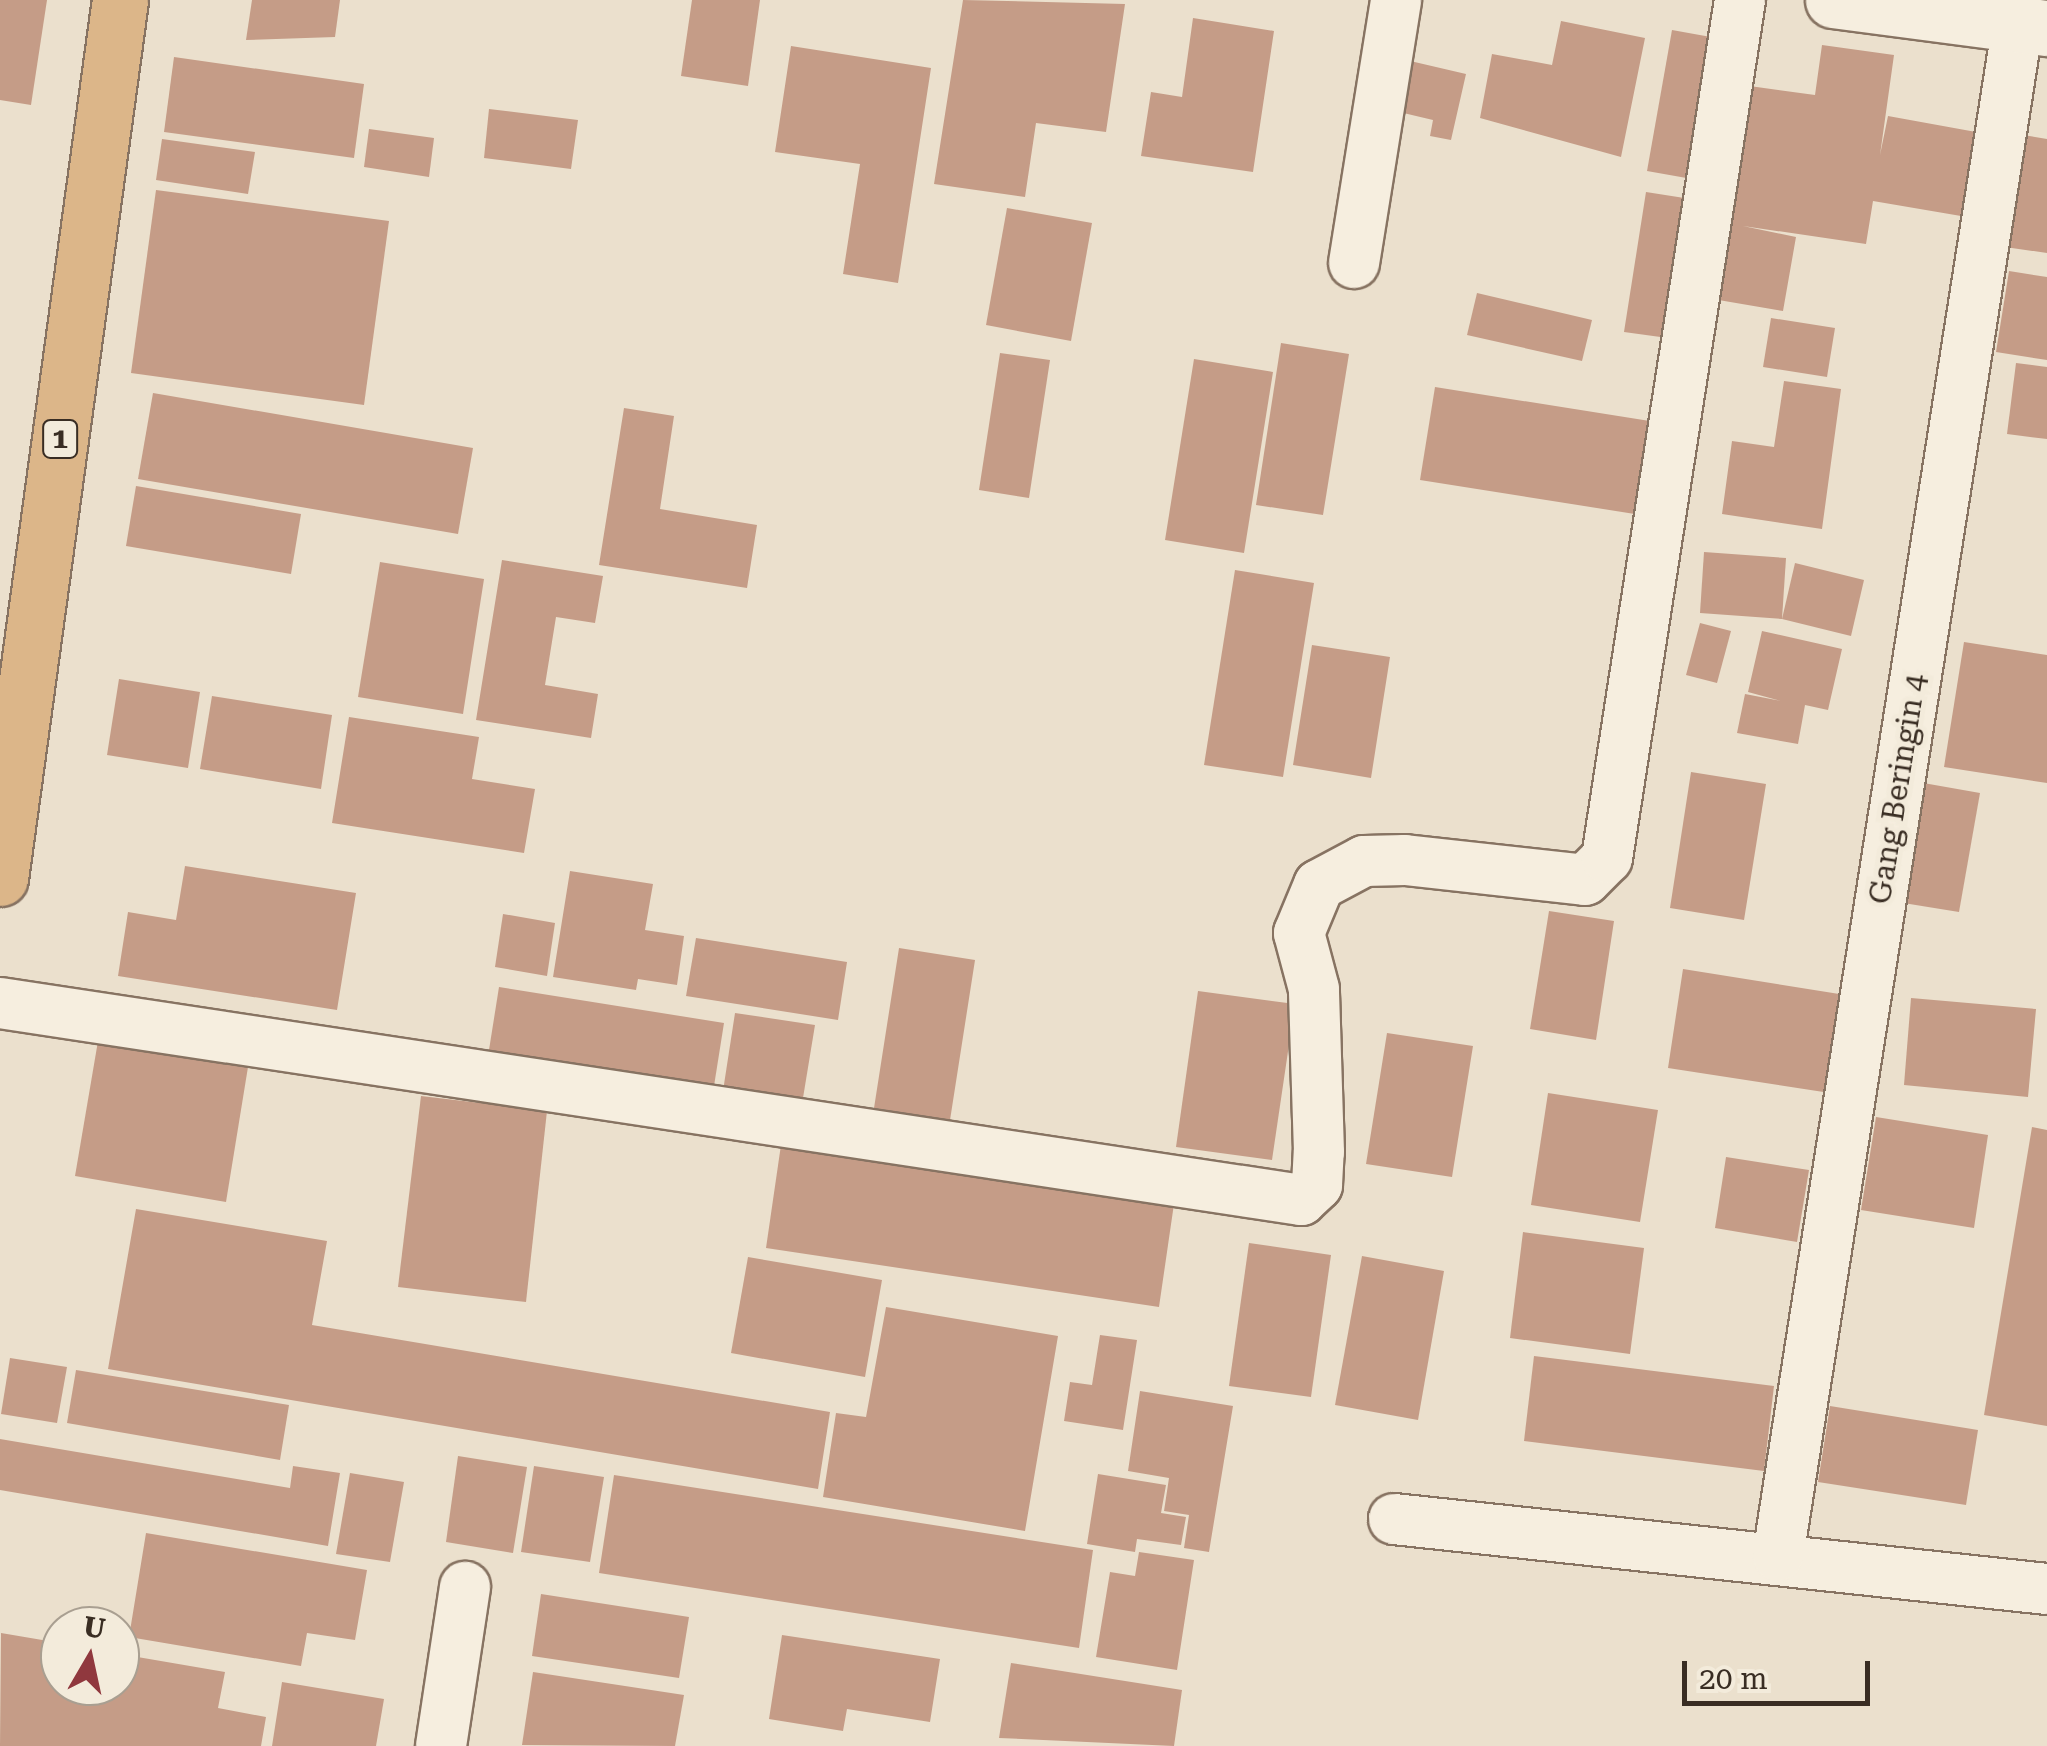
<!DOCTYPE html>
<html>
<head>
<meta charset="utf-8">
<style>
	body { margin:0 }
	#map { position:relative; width:2047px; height:1746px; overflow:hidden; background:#ebe0cd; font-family:"Roboto Serif",serif }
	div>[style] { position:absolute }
	.building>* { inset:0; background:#c59c87 }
	.roads { filter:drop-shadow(2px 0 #877362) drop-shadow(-2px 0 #877362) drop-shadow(0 2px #877362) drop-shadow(0 -2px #877362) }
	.minor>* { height:50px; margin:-25px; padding:0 25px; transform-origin:25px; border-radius:25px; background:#f6eedf }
	.tertiary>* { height:55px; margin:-27.5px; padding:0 27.5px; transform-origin:27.5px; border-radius:27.5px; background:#f6eedf }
	.trunk>* { height:55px; margin:-27.5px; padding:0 27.5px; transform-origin:27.5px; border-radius:27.5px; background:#dcb689 }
	span { translate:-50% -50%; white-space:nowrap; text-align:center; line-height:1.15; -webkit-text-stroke:10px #f3ebdb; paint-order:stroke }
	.shield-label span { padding:2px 8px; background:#f3ebdb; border:2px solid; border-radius:8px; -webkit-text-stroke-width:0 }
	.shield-label { font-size:28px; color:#392d23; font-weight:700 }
	.street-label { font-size:30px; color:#392d23 }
	.north { position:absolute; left:40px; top:1606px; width:100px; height:100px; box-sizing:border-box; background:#f3ebdb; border:2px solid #a99f91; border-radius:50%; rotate:9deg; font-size:28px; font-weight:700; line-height:40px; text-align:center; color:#392d23 }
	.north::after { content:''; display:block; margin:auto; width:35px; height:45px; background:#90383e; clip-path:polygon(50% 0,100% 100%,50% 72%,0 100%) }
	.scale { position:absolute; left:1682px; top:1661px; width:188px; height:45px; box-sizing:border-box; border:5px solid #392d23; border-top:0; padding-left:12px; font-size:30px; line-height:35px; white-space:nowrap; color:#392d23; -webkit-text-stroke:8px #f3ebdb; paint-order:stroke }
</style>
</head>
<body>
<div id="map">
	<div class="building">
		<div style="clip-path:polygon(0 0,47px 0,31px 105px,0 100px)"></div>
		<div style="clip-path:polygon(252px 0,340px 0,335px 37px,246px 40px)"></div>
		<div style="clip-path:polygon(692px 0,760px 0,748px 86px,681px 76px)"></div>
		<div style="clip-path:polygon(963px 0,1125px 4px,1106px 132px,1036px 123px,1025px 197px,934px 184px)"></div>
		<div style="clip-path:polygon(1193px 18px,1274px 31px,1253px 172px,1141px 156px,1151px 92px,1182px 97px)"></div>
		<div style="clip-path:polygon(1561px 21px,1645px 38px,1621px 157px,1480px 118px,1492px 54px,1552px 65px)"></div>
		<div style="clip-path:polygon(1672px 30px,1733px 41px,1709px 182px,1647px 171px)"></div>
		<div style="clip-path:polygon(1822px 45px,1894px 55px,1880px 155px,1888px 116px,1976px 132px,1961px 216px,1873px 201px,1866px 244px,1743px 226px,1796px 237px,1783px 311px,1701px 297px,1728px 83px,1815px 95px)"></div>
		<div style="clip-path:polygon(791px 46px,931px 68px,898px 283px,843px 274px,860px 164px,775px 152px)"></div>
		<div style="clip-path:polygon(174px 57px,364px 84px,354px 158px,164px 132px)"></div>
		<div style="clip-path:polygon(1406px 60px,1466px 74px,1451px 140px,1430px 136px,1433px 120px,1395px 111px)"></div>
		<div style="clip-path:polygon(489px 109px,578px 120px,571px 169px,484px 158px)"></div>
		<div style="clip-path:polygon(369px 129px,434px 138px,429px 177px,364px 167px)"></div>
		<div style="clip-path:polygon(2023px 135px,2047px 139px,2047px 253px,2005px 247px)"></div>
		<div style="clip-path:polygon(162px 139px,255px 152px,248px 194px,156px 180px)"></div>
		<div style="clip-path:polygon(156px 190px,389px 221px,364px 405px,131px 373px)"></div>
		<div style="clip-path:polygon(1646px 192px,1697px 200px,1675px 339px,1624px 332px)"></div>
		<div style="clip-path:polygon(1007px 208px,1092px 223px,1071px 341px,986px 325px)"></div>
		<div style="clip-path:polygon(2009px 271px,2047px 277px,2047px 360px,1996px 352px)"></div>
		<div style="clip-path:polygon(1477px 293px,1592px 320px,1582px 361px,1467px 335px)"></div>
		<div style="clip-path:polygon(1771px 318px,1835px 328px,1827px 377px,1763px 367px)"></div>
		<div style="clip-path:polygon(1281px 343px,1349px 354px,1323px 515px,1256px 505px)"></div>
		<div style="clip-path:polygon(1000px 353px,1050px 360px,1029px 498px,979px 490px)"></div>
		<div style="clip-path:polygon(1194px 359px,1273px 372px,1244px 553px,1165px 540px)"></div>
		<div style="clip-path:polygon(2016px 363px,2047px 367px,2047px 439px,2007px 434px)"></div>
		<div style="clip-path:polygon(1784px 381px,1841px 389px,1822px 529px,1722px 514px,1732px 441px,1774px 447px)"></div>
		<div style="clip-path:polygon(1435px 387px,1656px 422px,1641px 515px,1420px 480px)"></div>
		<div style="clip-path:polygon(153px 393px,473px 448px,458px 534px,138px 479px)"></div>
		<div style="clip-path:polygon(624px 408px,674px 416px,660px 509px,757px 525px,747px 588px,599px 565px)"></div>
		<div style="clip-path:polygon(136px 486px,301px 514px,291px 574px,126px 546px)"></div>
		<div style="clip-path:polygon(1704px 552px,1786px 558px,1782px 619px,1700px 613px)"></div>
		<div style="clip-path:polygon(502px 560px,603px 576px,595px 623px,556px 617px,545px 685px,598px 694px,591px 738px,476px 720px)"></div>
		<div style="clip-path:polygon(380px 562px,484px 579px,463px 714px,358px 697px)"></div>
		<div style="clip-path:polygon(1795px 563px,1864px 580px,1851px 636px,1782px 619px)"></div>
		<div style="clip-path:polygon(1235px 570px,1314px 583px,1283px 777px,1204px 765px)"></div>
		<div style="clip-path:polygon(1700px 623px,1731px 631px,1717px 683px,1686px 675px)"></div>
		<div style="clip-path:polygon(1762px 631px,1842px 649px,1828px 710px,1805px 705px,1798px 744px,1737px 733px,1745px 694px,1781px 701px,1748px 692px)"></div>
		<div style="clip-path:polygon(1964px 642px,2047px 655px,2047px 783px,1944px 767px)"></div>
		<div style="clip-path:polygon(1312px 645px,1390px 657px,1371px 778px,1293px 765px)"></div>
		<div style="clip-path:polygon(119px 679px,200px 692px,188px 768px,107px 755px)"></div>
		<div style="clip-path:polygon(212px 696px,332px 715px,321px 789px,200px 769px)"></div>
		<div style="clip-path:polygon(349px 717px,479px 737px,472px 779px,535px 789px,524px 853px,332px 823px)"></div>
		<div style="clip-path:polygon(1691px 772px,1766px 784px,1744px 920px,1670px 908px)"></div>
		<div style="clip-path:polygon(1912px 781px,1980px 793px,1959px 912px,1891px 901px)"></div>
		<div style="clip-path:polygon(185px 866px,356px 893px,337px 1010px,118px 976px,128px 912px,176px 920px)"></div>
		<div style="clip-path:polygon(570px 871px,653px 884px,645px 930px,684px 936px,677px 985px,638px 979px,636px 990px,553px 977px)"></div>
		<div style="clip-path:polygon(1549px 911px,1614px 921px,1596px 1040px,1530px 1029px)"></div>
		<div style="clip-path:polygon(503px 914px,555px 923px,547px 976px,495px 967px)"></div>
		<div style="clip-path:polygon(696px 938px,847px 962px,838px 1020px,686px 996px)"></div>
		<div style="clip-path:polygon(899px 948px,975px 960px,950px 1120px,874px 1108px)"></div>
		<div style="clip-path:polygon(1683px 969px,1858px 997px,1843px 1095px,1668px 1068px)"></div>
		<div style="clip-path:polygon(499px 987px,724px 1023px,714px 1086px,489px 1050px)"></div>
		<div style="clip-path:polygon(1198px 991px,1295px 1004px,1272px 1160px,1176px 1147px)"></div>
		<div style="clip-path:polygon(1911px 998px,2036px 1009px,2028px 1097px,1904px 1085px)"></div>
		<div style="clip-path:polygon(735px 1013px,815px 1025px,802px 1104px,723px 1091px)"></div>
		<div style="clip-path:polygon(1387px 1033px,1473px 1046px,1452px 1177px,1366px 1164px)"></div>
		<div style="clip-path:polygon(98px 1041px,248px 1067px,226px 1202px,75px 1176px)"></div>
		<div style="clip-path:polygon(1548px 1093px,1658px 1110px,1640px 1222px,1531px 1205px)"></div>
		<div style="clip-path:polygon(421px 1096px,547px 1111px,526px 1302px,398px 1287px)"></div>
		<div style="clip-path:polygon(1876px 1117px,1988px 1135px,1974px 1228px,1861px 1210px)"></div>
		<div style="clip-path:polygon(2032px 1127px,2047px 1130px,2047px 1426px,1984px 1415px)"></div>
		<div style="clip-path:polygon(782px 1138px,1175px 1197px,1159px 1307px,766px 1248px)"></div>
		<div style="clip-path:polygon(1726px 1157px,1809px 1170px,1797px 1242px,1715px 1228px)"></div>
		<div style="clip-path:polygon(136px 1209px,327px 1241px,312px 1325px,830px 1412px,818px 1489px,108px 1369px)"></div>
		<div style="clip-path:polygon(1523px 1232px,1644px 1248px,1630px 1354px,1510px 1338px)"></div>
		<div style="clip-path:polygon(1249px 1243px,1331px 1255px,1311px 1397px,1229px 1386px)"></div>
		<div style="clip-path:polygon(1362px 1256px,1444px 1271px,1418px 1420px,1335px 1405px)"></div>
		<div style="clip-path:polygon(748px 1257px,882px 1280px,865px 1377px,731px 1353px)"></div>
		<div style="clip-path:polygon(886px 1307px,1058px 1336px,1025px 1531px,823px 1497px,836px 1413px,866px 1417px)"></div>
		<div style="clip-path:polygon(1100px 1335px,1137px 1340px,1123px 1430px,1064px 1421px,1070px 1382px,1092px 1385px)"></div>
		<div style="clip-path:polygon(1534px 1356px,1774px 1386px,1764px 1471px,1524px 1441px)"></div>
		<div style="clip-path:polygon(10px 1358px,67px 1367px,57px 1423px,1px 1414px)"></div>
		<div style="clip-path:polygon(76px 1370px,289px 1405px,280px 1460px,67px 1423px)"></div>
		<div style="clip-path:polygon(1140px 1391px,1233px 1406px,1209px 1552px,1184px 1548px,1189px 1515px,1164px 1511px,1169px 1478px,1128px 1471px)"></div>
		<div style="clip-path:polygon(1830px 1406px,1978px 1430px,1966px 1505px,1818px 1482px)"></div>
		<div style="clip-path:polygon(0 1439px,290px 1488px,293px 1466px,340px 1473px,328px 1546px,0 1490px)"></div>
		<div style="clip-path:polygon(458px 1456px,527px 1467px,513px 1553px,446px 1542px)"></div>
		<div style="clip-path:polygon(534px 1466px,604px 1477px,590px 1562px,521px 1552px)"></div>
		<div style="clip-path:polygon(350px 1473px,404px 1482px,390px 1562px,336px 1554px)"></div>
		<div style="clip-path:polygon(1098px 1474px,1166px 1485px,1161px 1513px,1186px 1517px,1181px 1545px,1137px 1539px,1135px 1552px,1087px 1544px)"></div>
		<div style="clip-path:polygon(614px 1475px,1093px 1550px,1079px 1648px,599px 1573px)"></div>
		<div style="clip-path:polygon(146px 1533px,367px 1570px,355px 1640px,307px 1633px,301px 1666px,129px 1637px)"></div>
		<div style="clip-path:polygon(1139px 1552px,1194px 1560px,1177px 1670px,1096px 1657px,1110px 1572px,1135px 1576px)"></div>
		<div style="clip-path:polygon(541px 1594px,689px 1617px,679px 1678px,532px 1656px)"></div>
		<div style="clip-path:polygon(1px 1633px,60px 1643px,60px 1686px,120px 1686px,120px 1654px,225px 1672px,218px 1708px,266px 1717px,261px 1746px,0 1746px)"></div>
		<div style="clip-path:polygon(782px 1635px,940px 1659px,930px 1722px,847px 1709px,843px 1731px,769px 1719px)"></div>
		<div style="clip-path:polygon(1011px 1663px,1182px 1690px,1174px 1746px,999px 1738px)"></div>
		<div style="clip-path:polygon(533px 1672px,684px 1695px,675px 1746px,522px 1745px)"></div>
		<div style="clip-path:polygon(282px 1682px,384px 1699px,376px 1746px,272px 1746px)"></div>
	</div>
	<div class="roads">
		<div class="minor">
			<div style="left:1354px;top:263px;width:266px;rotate:-80.9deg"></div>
			<div style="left:0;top:1003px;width:1316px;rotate:8.61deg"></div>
			<div style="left:1301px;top:1200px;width:22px;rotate:-43deg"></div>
			<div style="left:1317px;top:1185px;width:33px;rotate:-87deg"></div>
			<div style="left:1319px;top:1152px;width:163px;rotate:-91.8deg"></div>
			<div style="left:1314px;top:989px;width:58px;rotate:-105deg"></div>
			<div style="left:1299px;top:933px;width:52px;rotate:-67.4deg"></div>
			<div style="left:1319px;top:885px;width:51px;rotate:-28.1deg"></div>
			<div style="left:1364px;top:861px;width:41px;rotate:-1.4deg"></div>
			<div style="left:1405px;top:860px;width:181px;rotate:6.3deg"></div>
			<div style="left:1585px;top:880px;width:31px;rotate:-45deg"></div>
			<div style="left:1607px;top:858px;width:868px;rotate:-81.19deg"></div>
			<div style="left:1394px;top:1519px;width:657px;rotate:6.12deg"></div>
			<div style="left:1778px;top:1556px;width:1552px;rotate:-81.1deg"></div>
			<div style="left:441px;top:1746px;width:161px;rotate:-81.4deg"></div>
		</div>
		<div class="tertiary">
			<div style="left:1833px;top:0;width:216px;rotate:7.5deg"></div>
		</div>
		<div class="trunk">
			<div style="left:0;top:878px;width:886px;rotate:-82.22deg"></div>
		</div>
	</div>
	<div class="shield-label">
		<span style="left:60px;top:439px">1</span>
	</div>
	<div class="street-label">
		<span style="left:1898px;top:789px;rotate:-81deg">Gang Beringin 4</span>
	</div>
	<div class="north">U</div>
	<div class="scale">20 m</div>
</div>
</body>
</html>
